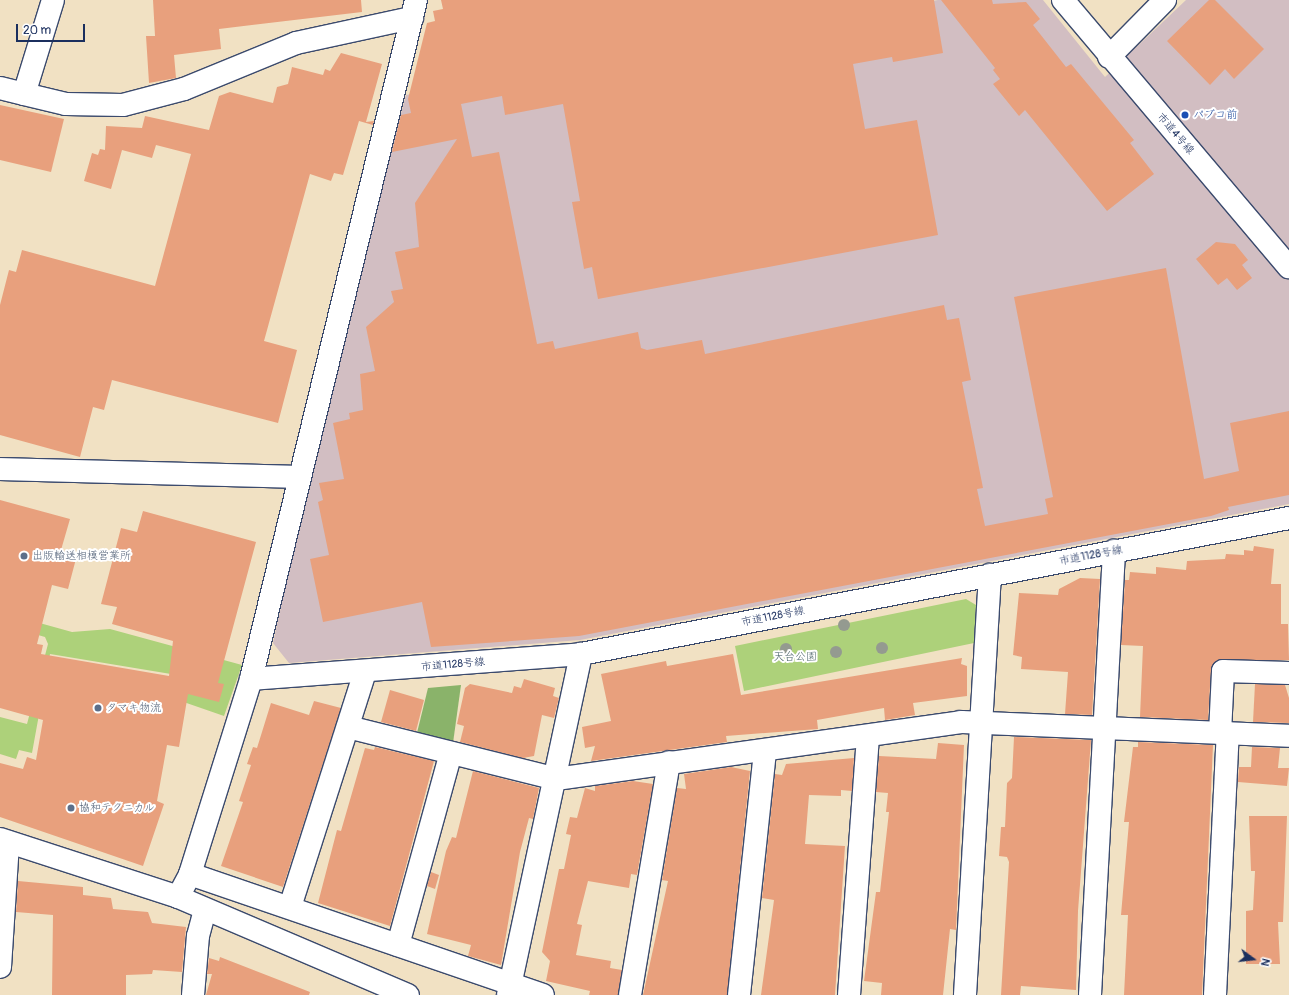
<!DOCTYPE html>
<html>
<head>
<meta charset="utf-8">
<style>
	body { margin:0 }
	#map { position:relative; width:1289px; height:995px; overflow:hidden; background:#f1e1c3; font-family:Pangolin,"Klee One",sans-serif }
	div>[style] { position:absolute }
	.industrial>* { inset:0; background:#d2bec2 }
	.green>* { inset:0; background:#add17a }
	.forest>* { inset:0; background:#8ab36a }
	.building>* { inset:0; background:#e8a07d }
	.roads { filter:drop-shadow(1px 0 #3b4a6d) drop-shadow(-1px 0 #3b4a6d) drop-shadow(0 1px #3b4a6d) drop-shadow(0 -1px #3b4a6d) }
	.minor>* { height:22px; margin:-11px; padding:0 11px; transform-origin:11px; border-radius:11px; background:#fff }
	.trees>* { width:12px; height:12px; margin:-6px; border-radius:50%; background:#949a90 }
	.dots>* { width:11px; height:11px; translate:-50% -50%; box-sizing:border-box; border:2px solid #fff; border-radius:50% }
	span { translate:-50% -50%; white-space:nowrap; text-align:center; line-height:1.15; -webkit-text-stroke:4px #fff; paint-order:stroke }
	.transit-label { font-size:11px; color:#164399 }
	.left { translate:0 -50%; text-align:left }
	.street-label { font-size:11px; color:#1b2f5e }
	.service-label { font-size:11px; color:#4e5e75 }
	.park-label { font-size:11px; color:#476066 }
	.north { position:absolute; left:1233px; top:939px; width:40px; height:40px; -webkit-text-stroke:3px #fff; paint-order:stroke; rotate:105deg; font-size:11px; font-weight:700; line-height:16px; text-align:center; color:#1b2f5e }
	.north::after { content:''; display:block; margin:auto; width:14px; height:18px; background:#1b2f5e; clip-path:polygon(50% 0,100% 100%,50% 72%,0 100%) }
	.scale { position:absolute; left:16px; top:24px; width:69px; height:18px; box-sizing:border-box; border:2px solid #1b2f5e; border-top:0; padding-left:5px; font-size:12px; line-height:14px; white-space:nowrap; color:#1b2f5e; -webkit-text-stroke:3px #fff; paint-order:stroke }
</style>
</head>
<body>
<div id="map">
	<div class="industrial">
		<div style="clip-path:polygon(938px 0,1043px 0,1105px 77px,1186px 0,1289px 0,1289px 504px,580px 640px,289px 663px,273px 643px,341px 336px,406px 95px)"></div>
	</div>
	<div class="green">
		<div style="clip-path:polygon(966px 599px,976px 605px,974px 643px,744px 691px,735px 646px)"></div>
		<div style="clip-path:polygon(0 612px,72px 632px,110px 629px,242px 665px,224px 716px,175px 699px,177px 675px,50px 654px,32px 753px,19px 750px,16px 759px,0 754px,0 717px,27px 724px,48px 644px,45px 637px,0 624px)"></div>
	</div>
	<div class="forest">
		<div style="clip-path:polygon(461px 685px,453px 743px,416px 737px,428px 688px)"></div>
	</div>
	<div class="building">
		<div style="clip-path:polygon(153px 0,361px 0,362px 12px,219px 29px,221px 49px,174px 55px,176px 78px,149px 83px,146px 36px,155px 36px)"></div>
		<div style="clip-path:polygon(441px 0,934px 0,943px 53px,893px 62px,892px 57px,853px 64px,865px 129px,917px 120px,938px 235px,598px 299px,592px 267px,584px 269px,572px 202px,580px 201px,563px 104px,505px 115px,502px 96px,461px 104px,472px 157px,499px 152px,537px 344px,553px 341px,555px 349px,638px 332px,641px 348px,647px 350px,702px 340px,705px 354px,944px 305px,947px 320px,959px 318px,971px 380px,962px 382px,983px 488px,977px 489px,985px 526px,1048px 514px,1045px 499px,1053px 497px,1014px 297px,1166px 268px,1204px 479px,1239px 471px,1230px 423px,1289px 411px,1289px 495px,1228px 507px,1229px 510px,1211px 516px,579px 636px,431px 647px,422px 602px,323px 622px,310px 559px,329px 555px,318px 502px,323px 500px,319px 483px,344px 479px,333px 423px,350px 419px,349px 413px,363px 410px,360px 374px,375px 371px,366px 327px,394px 302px,391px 291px,403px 289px,395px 252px,419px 247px,415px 203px,457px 139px,392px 152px,401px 115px,411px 113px,408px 99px,427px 23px,435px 21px,433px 11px,443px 9px)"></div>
		<div style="clip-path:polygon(941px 0,992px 0,993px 4px,1026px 2px,1040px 19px,1033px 25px,1066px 67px,1071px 64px,1134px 140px,1130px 143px,1154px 174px,1107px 211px,1025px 110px,1019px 116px,993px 84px,1000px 79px,993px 70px,995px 68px)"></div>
		<div style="clip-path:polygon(1209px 0,1215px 0,1264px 49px,1234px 79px,1225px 69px,1210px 85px,1167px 41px)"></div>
		<div style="clip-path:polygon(341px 53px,382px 64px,366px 122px,374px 121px,373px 125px,359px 121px,343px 175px,334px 173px,331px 181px,310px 174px,264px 341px,297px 350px,278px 423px,112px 380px,104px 410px,93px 407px,80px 457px,0 435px,0 305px,9px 270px,16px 272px,22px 250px,155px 286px,191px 154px,156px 145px,152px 158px,122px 150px,111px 189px,84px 181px,92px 153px,98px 155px,100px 149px,105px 150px,106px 126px,142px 128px,145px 116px,209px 130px,219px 96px,230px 92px,273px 103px,277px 87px,288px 84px,292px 67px,323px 75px,325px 69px,330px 71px)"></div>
		<div style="clip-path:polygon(0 105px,64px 119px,51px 172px,0 160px)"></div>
		<div style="clip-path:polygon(1216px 242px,1235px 244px,1248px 260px,1242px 265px,1252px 278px,1237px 290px,1227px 278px,1218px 285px,1196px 259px)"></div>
		<div style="clip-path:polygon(0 500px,70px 519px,61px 550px,77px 555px,68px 589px,52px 585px,37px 644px,43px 645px,41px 654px,169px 676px,173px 641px,112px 624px,117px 607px,101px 604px,121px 528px,137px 532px,143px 511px,256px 542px,218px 683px,224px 684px,219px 702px,188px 694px,179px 747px,167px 745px,157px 801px,164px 804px,143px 866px,0 817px,0 763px,23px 769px,27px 757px,36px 760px,43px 720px,0 708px)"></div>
		<div style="clip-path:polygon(1254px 546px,1274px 549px,1271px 584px,1281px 584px,1281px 624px,1288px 624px,1289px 660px,1217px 660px,1211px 670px,1208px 720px,1140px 717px,1143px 646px,1121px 645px,1125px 580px,1129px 580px,1130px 572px,1156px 574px,1156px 567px,1186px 570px,1187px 561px,1225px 559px,1226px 554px,1244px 555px,1244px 550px,1253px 551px)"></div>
		<div style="clip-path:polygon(1080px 578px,1100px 579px,1092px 715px,1065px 714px,1068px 672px,1021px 669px,1022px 657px,1013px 655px,1019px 593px,1058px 595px,1059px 589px)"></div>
		<div style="clip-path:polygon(733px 654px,741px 695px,962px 658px,961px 664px,967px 666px,967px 696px,913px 703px,915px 715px,885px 720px,884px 708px,817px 720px,818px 729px,726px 736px,727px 742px,591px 761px,595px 746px,585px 748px,582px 727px,611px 721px,601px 674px,666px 661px,667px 666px)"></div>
		<div style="clip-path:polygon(524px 679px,555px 688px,553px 696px,559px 698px,554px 718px,542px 715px,534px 756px,523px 758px,460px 742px,464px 726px,457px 724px,465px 688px,470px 684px,512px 693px,514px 686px,521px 688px)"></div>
		<div style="clip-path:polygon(1255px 684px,1285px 685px,1289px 698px,1289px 723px,1253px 722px)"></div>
		<div style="clip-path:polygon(390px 690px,424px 700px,416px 731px,381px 722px)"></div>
		<div style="clip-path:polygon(314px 701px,341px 708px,283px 887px,221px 866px,243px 802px,239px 801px,251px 765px,247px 764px,253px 747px,257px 748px,271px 703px,309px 715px)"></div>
		<div style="clip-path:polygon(1014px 737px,1091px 740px,1078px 911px,1076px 990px,1021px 986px,1020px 995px,1001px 995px,1009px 862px,1007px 857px,999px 856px,1001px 827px,1005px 827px,1007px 783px,1012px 778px)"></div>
		<div style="clip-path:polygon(1138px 742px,1213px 745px,1202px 995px,1124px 995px,1128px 915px,1121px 915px,1129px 822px,1124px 822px,1133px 747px,1138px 747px)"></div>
		<div style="clip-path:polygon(938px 743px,964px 745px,956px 930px,950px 929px,943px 995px,881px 995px,882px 983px,864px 981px,876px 892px,880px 892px,889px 812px,886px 812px,888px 793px,876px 792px,879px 756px,936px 759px)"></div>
		<div style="clip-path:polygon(375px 747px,434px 761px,390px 926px,318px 903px,337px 830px,341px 831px,365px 748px,374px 750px)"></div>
		<div style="clip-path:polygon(1252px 747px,1280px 748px,1278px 768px,1289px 768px,1287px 786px,1238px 782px,1239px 767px,1251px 767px)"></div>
		<div style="clip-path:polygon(854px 758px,852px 791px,841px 790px,841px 796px,809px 795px,805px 844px,845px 846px,835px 995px,761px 995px,774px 900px,762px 898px,775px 774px,782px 775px,786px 764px)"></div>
		<div style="clip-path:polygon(731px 767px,750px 771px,727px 995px,643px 995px,668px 881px,662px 880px,677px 788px,686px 789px,684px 774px)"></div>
		<div style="clip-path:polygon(473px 771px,539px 788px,533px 819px,529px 818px,520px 852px,501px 965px,468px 956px,471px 945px,427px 934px,446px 851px,452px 837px,456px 838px)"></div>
		<div style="clip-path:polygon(633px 781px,653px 784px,637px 875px,631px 874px,629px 888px,588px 881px,577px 924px,582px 925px,576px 955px,611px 961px,610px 968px,622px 970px,618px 995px,589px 995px,590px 991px,546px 981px,550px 961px,542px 952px,559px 869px,564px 869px,571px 835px,566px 834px,570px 817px,577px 818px,585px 788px,595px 791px,595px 786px)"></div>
		<div style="clip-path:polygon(1249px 816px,1287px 816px,1283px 922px,1278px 922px,1280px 964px,1246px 964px,1246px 911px,1253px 910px,1255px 871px,1251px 871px)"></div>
		<div style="clip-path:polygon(431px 872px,439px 875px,435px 889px,427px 886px)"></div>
		<div style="clip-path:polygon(18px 881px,83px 887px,83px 895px,111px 898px,113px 909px,148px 912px,152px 923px,186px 927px,182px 972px,153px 970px,152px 974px,126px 975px,126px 995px,52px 995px,53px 915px,16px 912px)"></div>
		<div style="clip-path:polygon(220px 957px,310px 992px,309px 995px,206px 995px,212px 974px,207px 974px,209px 958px,219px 961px)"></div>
	</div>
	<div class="roads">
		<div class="minor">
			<div style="left:53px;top:0;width:98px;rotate:107.1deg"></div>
			<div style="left:24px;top:94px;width:43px;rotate:13.4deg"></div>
			<div style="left:66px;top:104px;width:57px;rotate:1deg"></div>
			<div style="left:123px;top:105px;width:63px;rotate:-14.7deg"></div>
			<div style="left:184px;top:89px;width:121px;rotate:-22.3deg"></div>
			<div style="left:296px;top:43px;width:119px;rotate:-12.2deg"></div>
			<div style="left:1063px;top:0;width:350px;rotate:49.8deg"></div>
			<div style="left:1109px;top:57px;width:80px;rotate:-45.5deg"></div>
			<div style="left:0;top:88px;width:25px;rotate:14deg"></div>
			<div style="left:0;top:469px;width:300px;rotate:1.5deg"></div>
			<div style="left:251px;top:679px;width:331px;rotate:-4.3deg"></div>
			<div style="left:581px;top:654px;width:721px;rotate:-10.87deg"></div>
			<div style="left:348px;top:727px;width:214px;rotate:14deg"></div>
			<div style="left:556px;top:779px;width:409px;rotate:-8deg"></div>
			<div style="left:961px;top:722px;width:328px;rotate:2.4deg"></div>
			<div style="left:1220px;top:733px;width:62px;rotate:-87.2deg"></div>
			<div style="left:1223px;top:671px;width:66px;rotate:1.7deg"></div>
			<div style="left:0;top:839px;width:187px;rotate:18deg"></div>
			<div style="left:178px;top:897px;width:250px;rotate:23.1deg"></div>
			<div style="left:190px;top:874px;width:373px;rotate:18.9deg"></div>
			<div style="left:178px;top:897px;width:26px;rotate:-62deg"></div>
			<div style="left:190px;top:874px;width:204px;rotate:-72.6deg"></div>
			<div style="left:251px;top:679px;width:699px;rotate:-76.34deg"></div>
			<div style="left:290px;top:907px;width:247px;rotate:-72.3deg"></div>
			<div style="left:398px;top:945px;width:199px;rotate:-74.6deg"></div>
			<div style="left:0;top:967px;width:125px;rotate:-86.3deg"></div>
			<div style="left:193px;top:995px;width:59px;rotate:-85.2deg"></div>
			<div style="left:198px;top:936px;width:27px;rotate:-75deg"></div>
			<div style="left:508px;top:995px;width:349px;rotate:-77.9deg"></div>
			<div style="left:630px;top:995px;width:236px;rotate:-80.5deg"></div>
			<div style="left:739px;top:995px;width:246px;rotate:-83.9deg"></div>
			<div style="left:849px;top:995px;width:259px;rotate:-85.8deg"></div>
			<div style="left:965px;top:995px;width:421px;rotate:-86.6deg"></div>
			<div style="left:1090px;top:995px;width:445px;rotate:-86.9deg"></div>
			<div style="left:1215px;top:995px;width:262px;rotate:-87.2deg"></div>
		</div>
	</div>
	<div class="trees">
		<div style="left:844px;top:625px"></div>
		<div style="left:882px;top:648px"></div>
		<div style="left:786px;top:649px"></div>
		<div style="left:836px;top:652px"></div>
	</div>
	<div class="dots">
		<div style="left:1185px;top:115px;background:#1a4fb4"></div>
		<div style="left:24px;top:556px;background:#5c6f8a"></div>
		<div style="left:98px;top:708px;background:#5c6f8a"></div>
		<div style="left:71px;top:808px;background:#5c6f8a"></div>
	</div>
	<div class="transit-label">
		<span class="left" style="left:1193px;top:115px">パブコ前</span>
	</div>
	<div class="street-label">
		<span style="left:1175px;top:134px;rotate:49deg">市道4号線</span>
		<span style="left:1091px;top:556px;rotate:-11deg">市道1128号線</span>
		<span style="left:773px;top:617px;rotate:-11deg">市道1128号線</span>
		<span style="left:453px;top:665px;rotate:-5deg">市道1128号線</span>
	</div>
	<div class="service-label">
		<span class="left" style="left:32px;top:556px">出版輸送相模営業所</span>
		<span class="left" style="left:106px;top:708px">タマキ物流</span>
		<span class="left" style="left:79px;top:808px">協和テクニカル</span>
	</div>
	<div class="park-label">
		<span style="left:795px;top:657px">天台公園</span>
	</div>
	<div class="north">N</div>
	<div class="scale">20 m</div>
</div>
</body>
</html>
